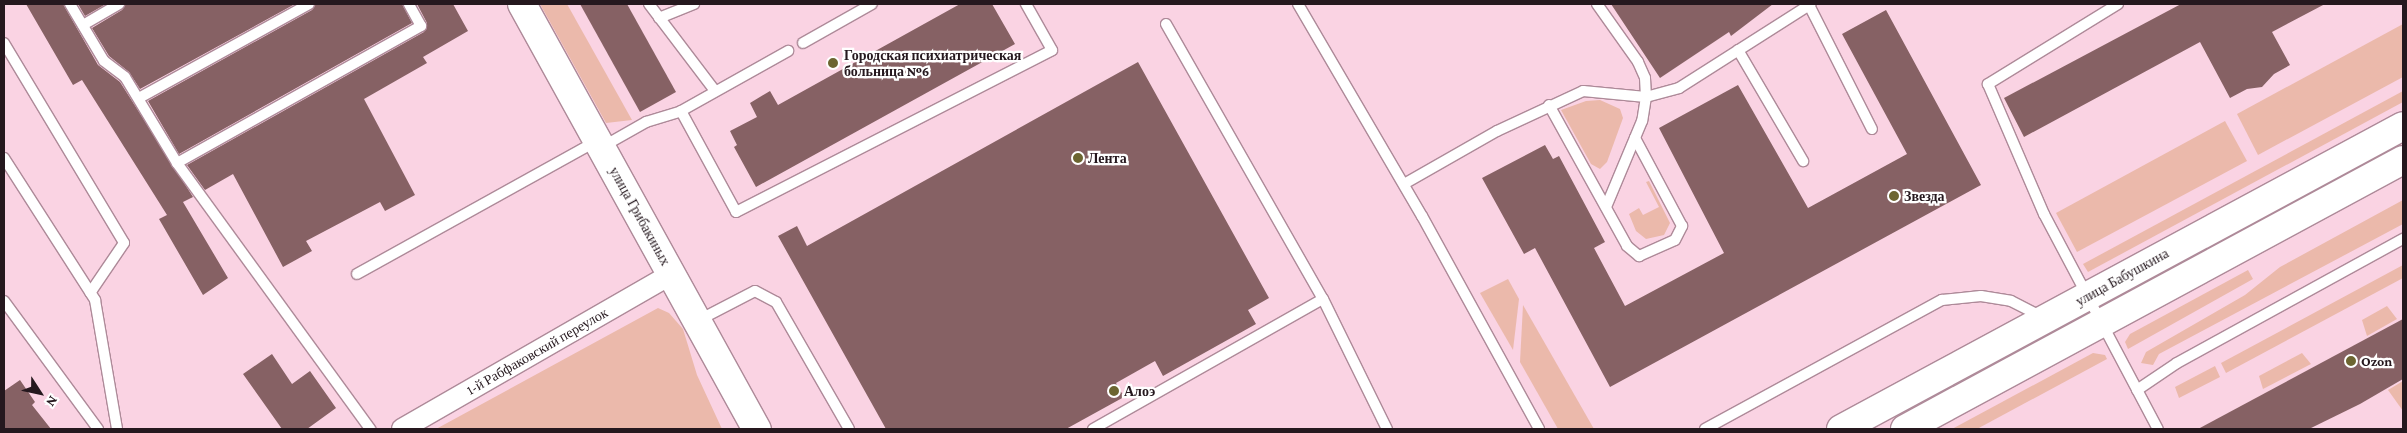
<!DOCTYPE html>
<html>
<head>
<meta charset="utf-8">
<style>
	body { margin:0 }
	#map { position:relative; width:2407px; height:433px; overflow:hidden; background:#fad3e3; font-family:"Crimson Pro",serif }
	div>[style] { position:absolute }
	.green>* { inset:0; background:#ebb9ab }
	.building>* { inset:0; background:#866164 }
	.roads { filter:drop-shadow(1px 0 #ae8a99) drop-shadow(-1px 0 #ae8a99) drop-shadow(0 1px #ae8a99) drop-shadow(0 -1px #ae8a99) }
	.lane>* { height:10px; margin:-5px; padding:0 5px; transform-origin:5px; border-radius:5px; background:#fff }
	.street>* { height:20px; margin:-10px; padding:0 10px; transform-origin:10px; border-radius:10px; background:#fff }
	.secondary>* { height:28px; margin:-14px; padding:0 14px; transform-origin:14px; border-radius:14px; background:#fff }
	.dots>* { width:14px; height:14px; translate:-50% -50%; box-sizing:border-box; border:2px solid #fff; border-radius:50% }
	span { translate:-50% -50%; white-space:nowrap; text-align:center; line-height:1.15; -webkit-text-stroke:4.5px #fff; paint-order:stroke }
	.poi-label { font-size:14px; color:#25181e; font-weight:700 }
	.left { translate:0 -50%; text-align:left }
	.street-label { font-size:14px; color:#25181e }
	.frame { position:absolute; inset:0; border:5px solid #25181e; pointer-events:none }
	.north { position:absolute; left:15px; top:368px; width:50px; height:50px; -webkit-text-stroke:4px #fff; paint-order:stroke; rotate:125deg; font-size:14px; font-weight:700; line-height:20px; text-align:center; color:#25181e }
	.north::after { content:''; display:block; margin:auto; width:18px; height:22px; background:#25181e; clip-path:polygon(50% 0,100% 100%,50% 72%,0 100%) }
</style>
</head>
<body>
<div id="map">
	<div class="green">
		<div style="clip-path:polygon(540px 4px,567px 4px,632px 120px,606px 123px)"></div>
		<div style="clip-path:polygon(2403px 24px,2403px 77px,2258px 155px,2237px 114px)"></div>
		<div style="clip-path:polygon(2403px 91px,2403px 102px,2088px 272px,2083px 264px)"></div>
		<div style="clip-path:polygon(1600px 100px,1620px 109px,1623px 118px,1607px 162px,1600px 169px,1591px 164px,1561px 110px,1586px 101px)"></div>
		<div style="clip-path:polygon(2225px 121px,2247px 161px,2077px 252px,2056px 213px)"></div>
		<div style="clip-path:polygon(1649px 181px,1670px 223px,1664px 235px,1646px 239px,1636px 231px,1629px 214px,1639px 208px,1643px 215px,1659px 207px,1646px 182px)"></div>
		<div style="clip-path:polygon(2403px 200px,2403px 224px,2159px 354px,2153px 365px,2141px 363px,2146px 352px,2245px 295px,2280px 267px)"></div>
		<div style="clip-path:polygon(2403px 265px,2403px 278px,2226px 373px,2221px 363px)"></div>
		<div style="clip-path:polygon(2248px 270px,2253px 279px,2128px 349px,2125px 342px,2130px 334px)"></div>
		<div style="clip-path:polygon(1508px 279px,1519px 299px,1513px 350px,1480px 293px)"></div>
		<div style="clip-path:polygon(1523px 305px,1594px 429px,1558px 429px,1520px 362px)"></div>
		<div style="clip-path:polygon(2387px 306px,2397px 319px,2367px 336px,2362px 320px)"></div>
		<div style="clip-path:polygon(658px 308px,669px 313px,683px 329px,697px 375px,722px 429px,436px 429px)"></div>
		<div style="clip-path:polygon(2093px 353px,2105px 355px,2107px 359px,1977px 429px,1952px 429px)"></div>
		<div style="clip-path:polygon(2302px 353px,2311px 364px,2263px 389px,2259px 376px)"></div>
		<div style="clip-path:polygon(2215px 366px,2220px 377px,2179px 398px,2175px 387px)"></div>
		<div style="clip-path:polygon(2403px 381px,2403px 411px,2388px 390px)"></div>
	</div>
	<div class="building">
		<div style="clip-path:polygon(26px 4px,63px 4px,98px 65px,120px 82px,193px 197px,183px 202px,228px 278px,203px 295px,159px 219px,167px 215px,82px 80px,73px 85px)"></div>
		<div style="clip-path:polygon(78px 4px,106px 4px,85px 16px)"></div>
		<div style="clip-path:polygon(126px 4px,295px 4px,140px 89px,129px 72px,109px 56px,92px 28px,122px 10px)"></div>
		<div style="clip-path:polygon(316px 4px,402px 4px,412px 23px,179px 154px,148px 101px,312px 10px)"></div>
		<div style="clip-path:polygon(417px 4px,453px 4px,468px 31px,423px 57px,427px 63px,364px 99px,415px 195px,385px 211px,380px 202px,306px 241px,312px 251px,283px 267px,233px 174px,205px 190px,187px 165px,424px 32px,427px 23px)"></div>
		<div style="clip-path:polygon(580px 4px,627px 4px,676px 92px,640px 112px)"></div>
		<div style="clip-path:polygon(960px 4px,992px 4px,1015px 44px,756px 187px,734px 147px,737px 145px,730px 131px,757px 117px,750px 103px,770px 91px,778px 105px)"></div>
		<div style="clip-path:polygon(1611px 4px,1773px 4px,1731px 36px,1729px 32px,1660px 78px)"></div>
		<div style="clip-path:polygon(2181px 4px,2325px 4px,2272px 32px,2290px 65px,2274px 74px,2262px 87px,2247px 89px,2230px 98px,2200px 42px,2024px 137px,2004px 98px)"></div>
		<div style="clip-path:polygon(1886px 10px,1981px 185px,1610px 387px,1535px 248px,1524px 254px,1482px 178px,1545px 145px,1553px 159px,1559px 156px,1605px 242px,1594px 248px,1625px 306px,1724px 253px,1659px 128px,1738px 85px,1808px 208px,1907px 154px,1842px 34px)"></div>
		<div style="clip-path:polygon(1138px 62px,1269px 298px,1248px 310px,1256px 324px,1163px 376px,1155px 361px,1116px 383px,1124px 397px,1066px 429px,886px 429px,778px 236px,797px 226px,807px 246px)"></div>
		<div style="clip-path:polygon(2403px 319px,2403px 379px,2360px 404px,2309px 429px,2198px 429px)"></div>
		<div style="clip-path:polygon(272px 354px,292px 384px,310px 371px,336px 408px,307px 429px,282px 429px,243px 374px)"></div>
		<div style="clip-path:polygon(20px 380px,35px 402px,32px 405px,51px 429px,4px 429px,4px 391px)"></div>
	</div>
	<div class="roads">
		<div class="lane">
			<div style="left:70px;top:4px;width:66px;rotate:59.2deg"></div>
			<div style="left:104px;top:61px;width:26px;rotate:37deg"></div>
			<div style="left:125px;top:77px;width:100px;rotate:58.8deg"></div>
			<div style="left:177px;top:163px;width:329px;rotate:54deg"></div>
			<div style="left:649px;top:4px;width:109px;rotate:52.8deg"></div>
			<div style="left:1298px;top:4px;width:246px;rotate:59.7deg"></div>
			<div style="left:1422px;top:216px;width:243px;rotate:61.2deg"></div>
			<div style="left:1597px;top:4px;width:71px;rotate:54.7deg"></div>
			<div style="left:1638px;top:62px;width:17px;rotate:66deg"></div>
			<div style="left:1645px;top:78px;width:19px;rotate:87deg"></div>
			<div style="left:1646px;top:97px;width:24px;rotate:99deg"></div>
			<div style="left:1642px;top:121px;width:93px;rotate:112.7deg"></div>
			<div style="left:2118px;top:4px;width:153px;rotate:148.4deg"></div>
			<div style="left:1988px;top:84px;width:142px;rotate:66.7deg"></div>
			<div style="left:2044px;top:214px;width:243px;rotate:62.1deg"></div>
			<div style="left:1809px;top:5px;width:139px;rotate:63.1deg"></div>
			<div style="left:659px;top:18px;width:38px;rotate:-22deg"></div>
			<div style="left:1166px;top:24px;width:317px;rotate:60.3deg"></div>
			<div style="left:1323px;top:299px;width:145px;rotate:63.8deg"></div>
			<div style="left:83px;top:25px;width:42px;rotate:-30.3deg"></div>
			<div style="left:4px;top:43px;width:233px;rotate:59deg"></div>
			<div style="left:124px;top:243px;width:60px;rotate:124.2deg"></div>
			<div style="left:803px;top:43px;width:79px;rotate:-29.5deg"></div>
			<div style="left:1738px;top:50px;width:129px;rotate:59.6deg"></div>
			<div style="left:139px;top:98px;width:194px;rotate:-28.9deg"></div>
			<div style="left:1549px;top:105px;width:161px;rotate:61deg"></div>
			<div style="left:1627px;top:246px;width:16px;rotate:40deg"></div>
			<div style="left:1639px;top:256px;width:39px;rotate:-24deg"></div>
			<div style="left:1675px;top:240px;width:16px;rotate:-63deg"></div>
			<div style="left:1682px;top:226px;width:100px;rotate:-118.1deg"></div>
			<div style="left:681px;top:111px;width:115px;rotate:61.4deg"></div>
			<div style="left:736px;top:212px;width:355px;rotate:-27.1deg"></div>
			<div style="left:1052px;top:50px;width:53px;rotate:-119.5deg"></div>
			<div style="left:602px;top:147px;width:51px;rotate:-29.6deg"></div>
			<div style="left:646px;top:122px;width:37px;rotate:-17deg"></div>
			<div style="left:681px;top:111px;width:123px;rotate:-29.3deg"></div>
			<div style="left:4px;top:158px;width:169px;rotate:57.3deg"></div>
			<div style="left:95px;top:300px;width:131px;rotate:80.3deg"></div>
			<div style="left:177px;top:163px;width:280px;rotate:-29.3deg"></div>
			<div style="left:421px;top:26px;width:25px;rotate:-119deg"></div>
			<div style="left:1404px;top:184px;width:107px;rotate:-29.7deg"></div>
			<div style="left:1497px;top:131px;width:95px;rotate:-24.9deg"></div>
			<div style="left:1583px;top:91px;width:63px;rotate:5.4deg"></div>
			<div style="left:1646px;top:97px;width:34px;rotate:-15deg"></div>
			<div style="left:1679px;top:88px;width:156px;rotate:-32.5deg"></div>
			<div style="left:357px;top:274px;width:274px;rotate:-29deg"></div>
			<div style="left:4px;top:301px;width:159px;rotate:53.7deg"></div>
			<div style="left:699px;top:320px;width:63px;rotate:-27.4deg"></div>
			<div style="left:755px;top:291px;width:24px;rotate:28deg"></div>
			<div style="left:776px;top:302px;width:146px;rotate:60.1deg"></div>
			<div style="left:2137px;top:390px;width:48px;rotate:-34deg"></div>
			<div style="left:2177px;top:363px;width:258px;rotate:-28.8deg"></div>
			<div style="left:1093px;top:429px;width:264px;rotate:-29.5deg"></div>
			<div style="left:1705px;top:429px;width:270px;rotate:-28.6deg"></div>
			<div style="left:1942px;top:300px;width:39px;rotate:-6deg"></div>
			<div style="left:1981px;top:296px;width:30px;rotate:9deg"></div>
			<div style="left:2011px;top:301px;width:35px;rotate:27deg"></div>
		</div>
		<div class="street">
			<div style="left:402px;top:429px;width:311px;rotate:-29.9deg"></div>
		</div>
		<div class="secondary">
			<div style="left:522px;top:4px;width:486px;rotate:61.1deg"></div>
			<div style="left:1841px;top:429px;width:638px;rotate:-28.33deg"></div>
			<div style="left:1905px;top:429px;width:566px;rotate:-28.38deg"></div>
		</div>
	</div>
	<div class="dots">
		<div style="left:833px;top:63px;background:#6c6531"></div>
		<div style="left:1078px;top:158px;background:#6c6531"></div>
		<div style="left:1894px;top:196px;background:#6c6531"></div>
		<div style="left:2351px;top:361px;background:#6c6531"></div>
		<div style="left:1114px;top:391px;background:#6c6531"></div>
	</div>
	<div class="poi-label">
		<span class="left" style="left:844px;top:63px">Городская психиатрическая<br>больница №6</span>
		<span class="left" style="left:1088px;top:158px">Лента</span>
		<span class="left" style="left:1904px;top:196px">Звезда</span>
		<span class="left" style="left:2361px;top:361px">Ozon</span>
		<span class="left" style="left:1124px;top:391px">Алоэ</span>
	</div>
	<div class="street-label">
		<span style="left:640px;top:216px;rotate:61deg">улица Грибакиных</span>
		<span style="left:2122px;top:277px;rotate:-29deg">улица Бабушкина</span>
		<span style="left:537px;top:351px;rotate:-30deg">1-й Рабфаковский переулок</span>
	</div>
	<div class="frame"></div>
	<div class="north">N</div>
</div>
</body>
</html>
